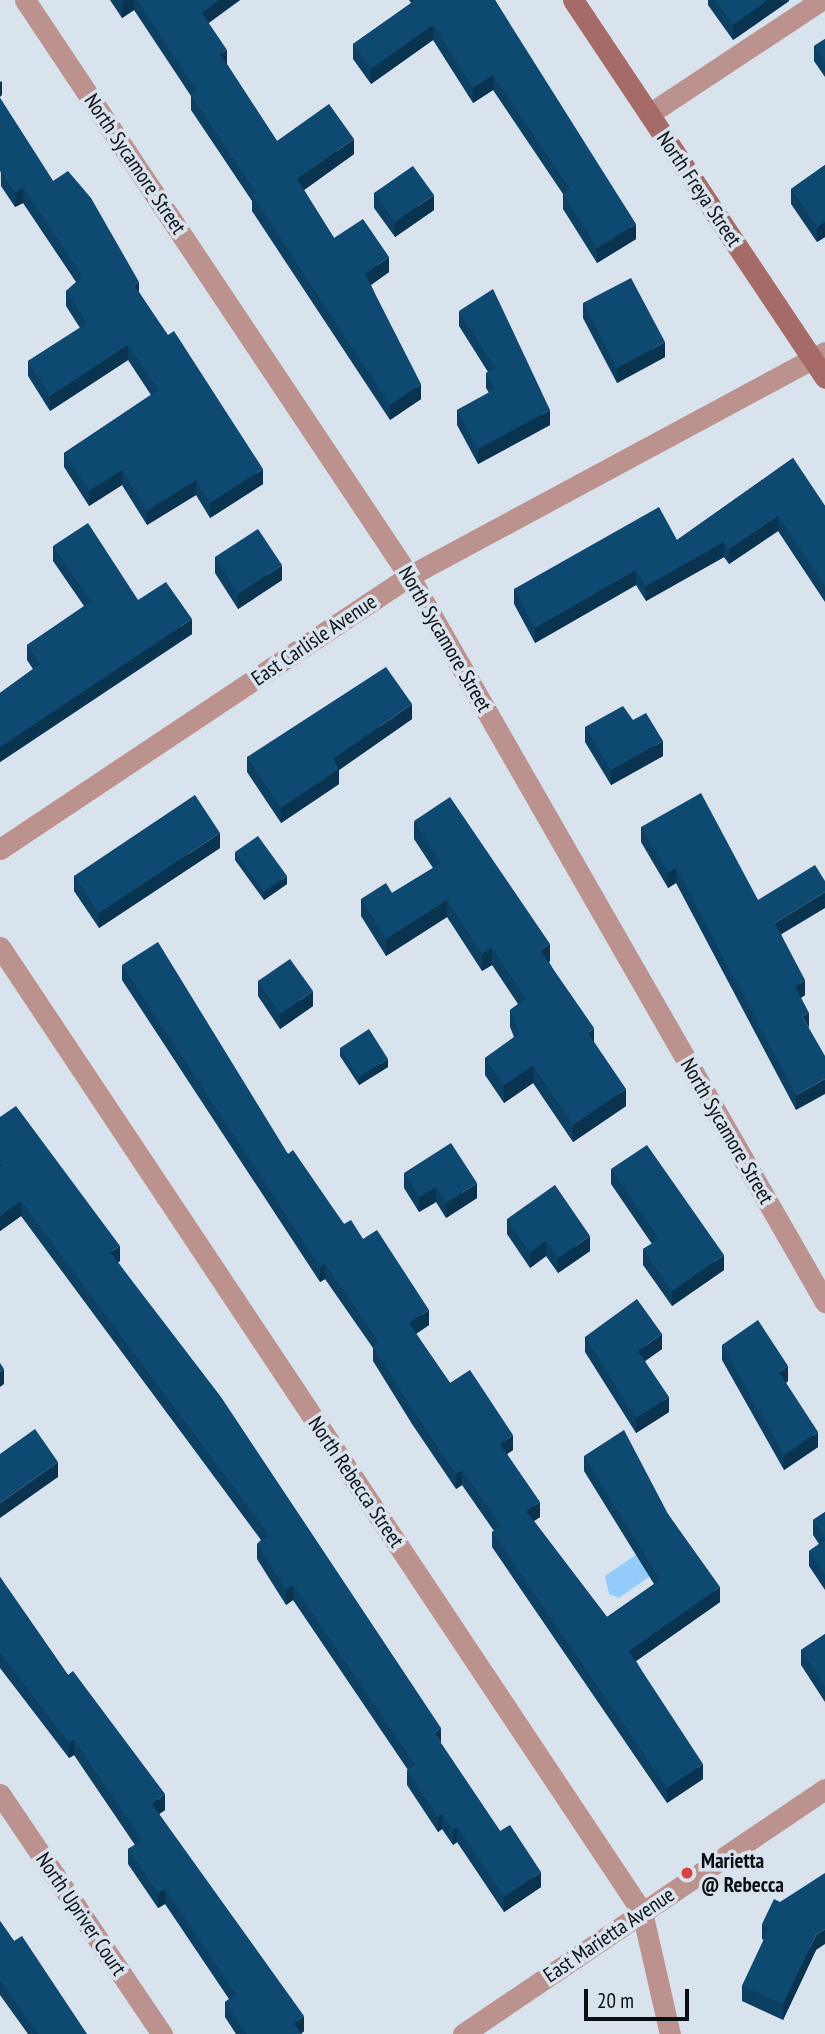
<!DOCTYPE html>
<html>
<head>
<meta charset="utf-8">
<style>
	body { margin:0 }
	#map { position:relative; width:825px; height:2034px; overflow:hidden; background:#d8e3ed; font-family:"PT Sans Narrow",sans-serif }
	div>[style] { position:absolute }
	.water>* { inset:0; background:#93cbfb }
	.lane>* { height:21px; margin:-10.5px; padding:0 10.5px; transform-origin:10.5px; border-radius:10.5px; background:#bb928e }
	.street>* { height:21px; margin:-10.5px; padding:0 10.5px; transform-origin:10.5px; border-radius:10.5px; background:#bb928e }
	.secondary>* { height:21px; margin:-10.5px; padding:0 10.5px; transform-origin:10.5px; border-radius:10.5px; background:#a66b66 }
	.wall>* { inset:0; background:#0c3f62 }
	.shaded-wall>* { inset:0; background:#0a3350 }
	.building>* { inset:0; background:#0e4972 }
	.dots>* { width:19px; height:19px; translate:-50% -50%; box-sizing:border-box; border:4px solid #d8e3ed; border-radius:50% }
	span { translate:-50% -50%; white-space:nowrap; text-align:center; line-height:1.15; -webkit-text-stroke:7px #d8e3ed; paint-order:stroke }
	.street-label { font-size:21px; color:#0a0e11 }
	.poi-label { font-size:21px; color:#0a0e11; font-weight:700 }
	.left { translate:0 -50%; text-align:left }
	.scale { position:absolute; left:584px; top:1989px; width:105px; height:32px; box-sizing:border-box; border:4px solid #0a0e11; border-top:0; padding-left:9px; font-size:21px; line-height:24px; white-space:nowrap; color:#0a0e11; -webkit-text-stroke:5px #d8e3ed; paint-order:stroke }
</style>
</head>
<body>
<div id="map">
	<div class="water">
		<div style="clip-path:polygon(646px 1548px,660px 1569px,619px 1598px,609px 1594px,605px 1576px)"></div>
	</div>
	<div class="lane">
		<div style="left:649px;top:114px;width:206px;rotate:-33.5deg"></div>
	</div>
	<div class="street">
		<div style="left:25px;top:0;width:692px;rotate:56.31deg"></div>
		<div style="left:409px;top:576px;width:837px;rotate:60.19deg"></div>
		<div style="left:0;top:849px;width:492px;rotate:-33.7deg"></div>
		<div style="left:409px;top:576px;width:472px;rotate:-28.3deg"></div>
		<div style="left:0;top:947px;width:1159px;rotate:56.36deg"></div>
		<div style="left:642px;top:1912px;width:125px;rotate:77.1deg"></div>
		<div style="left:0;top:1794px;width:290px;rotate:56deg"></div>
		<div style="left:463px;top:2034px;width:437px;rotate:-34.1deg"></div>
	</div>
	<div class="secondary">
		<div style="left:573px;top:0;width:454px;rotate:56.3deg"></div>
	</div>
	<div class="wall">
		<div style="clip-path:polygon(110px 0,240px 0,208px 23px,227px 64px,277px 141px,354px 154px,304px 190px,334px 238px,389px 272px,371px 285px,421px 399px,390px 420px,252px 211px,252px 201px,191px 110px,191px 96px,134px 10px,122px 18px)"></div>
		<div style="clip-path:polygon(409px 0,495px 0,636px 239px,597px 263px,563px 209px,563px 194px,493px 90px,473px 103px,433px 40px,371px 84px,353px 59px,353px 44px,411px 3px)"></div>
		<div style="clip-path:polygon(708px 0,789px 0,789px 1px,733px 40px,708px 5px)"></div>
		<div style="clip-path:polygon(825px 39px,825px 77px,814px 61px,814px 46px)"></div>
		<div style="clip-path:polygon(0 98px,53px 181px,139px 292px,263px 484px,210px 518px,196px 495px,147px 525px,122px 485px,89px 506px,64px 467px,64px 453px,151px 395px,128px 360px,50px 411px,28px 376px,28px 361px,80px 328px,66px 306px,66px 291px,76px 282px,23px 203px,15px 207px,1px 186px)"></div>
		<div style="clip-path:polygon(825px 165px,825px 237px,817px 242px,791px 204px,791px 189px)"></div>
		<div style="clip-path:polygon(374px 193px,434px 210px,395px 237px,374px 208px)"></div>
		<div style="clip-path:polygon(583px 303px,665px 357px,617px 383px,583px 318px)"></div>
		<div style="clip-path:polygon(459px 311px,550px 425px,478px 464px,457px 425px,457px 410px,489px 393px,486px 388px,486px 373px,488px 372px,459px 326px)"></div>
		<div style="clip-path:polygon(793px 458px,825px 506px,825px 602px,778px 531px,729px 564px,724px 557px,646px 601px,636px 585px,535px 643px,514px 604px,514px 589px,677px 540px)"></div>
		<div style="clip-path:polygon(53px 546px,192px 634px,0 762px,0 693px,33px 669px,27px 660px,27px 645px,84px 606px,53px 561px)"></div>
		<div style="clip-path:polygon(215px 557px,282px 580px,238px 609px,215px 573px)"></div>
		<div style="clip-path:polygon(412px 719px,339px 770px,339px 784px,281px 823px,247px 772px,247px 757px)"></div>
		<div style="clip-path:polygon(633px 720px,663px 756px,611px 785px,585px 742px,585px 727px)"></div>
		<div style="clip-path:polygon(414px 821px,550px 961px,549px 962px,594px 1042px,626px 1106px,573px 1142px,533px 1083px,504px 1103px,485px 1075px,485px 1058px,514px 1037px,510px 1027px,510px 1010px,518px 1004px,492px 965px,482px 971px,447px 917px,386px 956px,361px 916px,361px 899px,392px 893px,433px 868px,414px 839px)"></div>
		<div style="clip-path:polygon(641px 827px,758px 900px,781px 934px,805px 995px,801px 998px,796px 1110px,676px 883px,668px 888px,641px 842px)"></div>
		<div style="clip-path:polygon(220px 848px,99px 928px,74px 891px,74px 876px)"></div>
		<div style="clip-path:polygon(235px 852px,287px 884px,264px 900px,235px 860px)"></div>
		<div style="clip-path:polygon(122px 965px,288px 1154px,344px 1224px,363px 1239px,429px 1325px,416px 1334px,450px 1383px,513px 1450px,507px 1454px,540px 1517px,534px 1521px,607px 1617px,654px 1584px,584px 1471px,584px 1456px,668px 1514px,720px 1602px,636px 1661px,703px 1779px,667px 1803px,492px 1547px,492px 1532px,494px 1531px,462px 1485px,456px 1489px,412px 1424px,373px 1361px,373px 1348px,325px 1279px,320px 1282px,122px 980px)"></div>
		<div style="clip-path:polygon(258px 981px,313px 1006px,280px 1029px,258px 996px)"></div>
		<div style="clip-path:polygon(340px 1048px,388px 1067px,359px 1085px,340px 1056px)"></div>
		<div style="clip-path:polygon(0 1117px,120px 1261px,118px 1262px,500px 1831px,541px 1887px,504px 1912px,457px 1842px,453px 1845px,442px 1829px,438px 1832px,407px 1785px,407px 1770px,408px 1770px,293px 1600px,286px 1605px,257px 1559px,257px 1544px,261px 1540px,21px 1216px,0 1231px)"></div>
		<div style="clip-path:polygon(611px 1169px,724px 1270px,672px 1306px,643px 1265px,643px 1249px,652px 1244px,611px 1184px)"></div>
		<div style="clip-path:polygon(404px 1173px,477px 1198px,446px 1218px,436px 1202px,419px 1212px,404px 1188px)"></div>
		<div style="clip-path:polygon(507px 1219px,590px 1251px,558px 1273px,546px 1256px,530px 1268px,507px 1234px)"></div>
		<div style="clip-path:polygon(585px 1337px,662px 1349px,645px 1361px,669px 1412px,636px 1433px,585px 1352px)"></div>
		<div style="clip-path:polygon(722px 1345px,788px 1381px,786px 1383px,818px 1447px,784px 1470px,722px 1360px)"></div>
		<div style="clip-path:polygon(825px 1512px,825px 1590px,809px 1566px,809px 1551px,819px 1544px,813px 1535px,813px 1520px)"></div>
		<div style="clip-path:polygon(0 1577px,68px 1675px,165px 1810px,159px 1814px,304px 2031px,301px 2034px,236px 2034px,225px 2017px,225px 2002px,229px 1999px,165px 1904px,158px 1908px,128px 1864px,128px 1849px,135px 1845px,74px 1755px,69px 1758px,0 1668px)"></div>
		<div style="clip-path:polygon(825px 1634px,825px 1702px,801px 1665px,801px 1650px)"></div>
		<div style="clip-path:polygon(0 1921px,14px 1941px,87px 2034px,28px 2034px,0 1995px)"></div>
		<div style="clip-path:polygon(762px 1924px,816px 1950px,783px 2020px,742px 2001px,742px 1986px,764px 1940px,762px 1939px)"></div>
	</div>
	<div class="shaded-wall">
		<div style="clip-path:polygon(127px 0,134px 0,134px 10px,122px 18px,122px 3px)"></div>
		<div style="clip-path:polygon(219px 0,240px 0,202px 28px,202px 13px)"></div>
		<div style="clip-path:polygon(768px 0,789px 1px,733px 40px,733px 25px)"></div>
		<div style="clip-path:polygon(433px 25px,433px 40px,371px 84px,371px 69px)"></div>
		<div style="clip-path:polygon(227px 50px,227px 65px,220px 54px)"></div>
		<div style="clip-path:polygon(493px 75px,493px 90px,473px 103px,473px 88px)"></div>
		<div style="clip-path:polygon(2px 81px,2px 95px,0 97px,0 82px)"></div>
		<div style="clip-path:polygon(354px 139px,354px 154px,297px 195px,297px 179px)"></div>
		<div style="clip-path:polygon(23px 188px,23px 203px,15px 207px,15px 193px)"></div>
		<div style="clip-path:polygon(434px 195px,434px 210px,395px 237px,395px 222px)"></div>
		<div style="clip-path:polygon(825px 222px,825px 237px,817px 242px,817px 227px)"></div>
		<div style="clip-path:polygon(636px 224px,636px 239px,597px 263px,597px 248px)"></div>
		<div style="clip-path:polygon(389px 257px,389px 272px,365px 289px,365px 274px)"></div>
		<div style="clip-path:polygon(139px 282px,139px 296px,134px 285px)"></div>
		<div style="clip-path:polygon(665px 342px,665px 357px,617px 383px,617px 368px)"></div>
		<div style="clip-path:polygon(128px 345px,128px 360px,50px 411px,50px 396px)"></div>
		<div style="clip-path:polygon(421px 384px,421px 399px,390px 420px,390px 405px)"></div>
		<div style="clip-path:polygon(550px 410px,550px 425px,478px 464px,478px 449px)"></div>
		<div style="clip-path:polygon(263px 469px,263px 484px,210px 518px,210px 503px)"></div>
		<div style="clip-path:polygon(122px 470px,122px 485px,89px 506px,89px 491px)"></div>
		<div style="clip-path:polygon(196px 480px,196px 495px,147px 525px,147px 511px)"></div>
		<div style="clip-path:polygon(778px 516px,778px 531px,729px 564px,729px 549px)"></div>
		<div style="clip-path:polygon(724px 542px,724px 557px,646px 601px,646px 586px)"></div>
		<div style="clip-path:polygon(282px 565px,282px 580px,238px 609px,238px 594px)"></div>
		<div style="clip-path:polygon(636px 570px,636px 585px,535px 643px,535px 628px)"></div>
		<div style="clip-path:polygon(192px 619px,192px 634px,0 762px,0 747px)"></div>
		<div style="clip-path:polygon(412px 704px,412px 719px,339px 770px,339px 784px,281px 823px,281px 808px,333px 759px)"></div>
		<div style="clip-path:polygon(663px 741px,663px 756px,611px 785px,611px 770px)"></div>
		<div style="clip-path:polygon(220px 833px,220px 848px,99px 928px,99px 913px)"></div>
		<div style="clip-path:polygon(676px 868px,676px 883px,668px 888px,668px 873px)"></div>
		<div style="clip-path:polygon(287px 876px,287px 884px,264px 900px,264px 892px)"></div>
		<div style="clip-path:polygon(825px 892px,825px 908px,775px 938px,775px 923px)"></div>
		<div style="clip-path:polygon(447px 900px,447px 917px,386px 956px,386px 939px)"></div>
		<div style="clip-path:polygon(550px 944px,550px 961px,540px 967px,540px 950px)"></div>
		<div style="clip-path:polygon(492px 948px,492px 965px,482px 971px,482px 954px)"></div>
		<div style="clip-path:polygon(805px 980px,805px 995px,795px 1001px,795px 986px)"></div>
		<div style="clip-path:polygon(313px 991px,313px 1006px,280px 1029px,280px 1014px)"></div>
		<div style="clip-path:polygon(809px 1013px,809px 1028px,802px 1016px)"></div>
		<div style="clip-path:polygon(594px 1028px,594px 1045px,588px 1033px)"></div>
		<div style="clip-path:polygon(388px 1059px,388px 1067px,359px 1085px,359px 1077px)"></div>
		<div style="clip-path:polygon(533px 1066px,533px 1083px,504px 1103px,504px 1085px)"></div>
		<div style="clip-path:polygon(825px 1079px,825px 1094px,796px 1110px,796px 1095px)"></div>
		<div style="clip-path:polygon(626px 1089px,626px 1106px,573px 1142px,573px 1125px)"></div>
		<div style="clip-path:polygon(477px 1183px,477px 1198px,446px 1218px,446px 1203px)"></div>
		<div style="clip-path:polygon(436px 1187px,436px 1202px,419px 1212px,419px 1197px)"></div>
		<div style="clip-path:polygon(21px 1201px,21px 1216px,0 1231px,0 1216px)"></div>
		<div style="clip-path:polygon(590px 1236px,590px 1251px,558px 1273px,558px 1258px)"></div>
		<div style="clip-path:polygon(546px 1241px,546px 1256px,530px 1268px,530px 1253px)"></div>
		<div style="clip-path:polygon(120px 1246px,120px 1261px,110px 1267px,110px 1252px)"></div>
		<div style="clip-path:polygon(724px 1255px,724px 1270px,672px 1306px,672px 1291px)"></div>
		<div style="clip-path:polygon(325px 1264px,325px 1279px,320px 1282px,320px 1267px)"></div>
		<div style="clip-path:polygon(429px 1310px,429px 1325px,409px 1338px,409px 1323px)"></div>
		<div style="clip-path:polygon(662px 1334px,662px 1349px,638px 1366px,638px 1351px)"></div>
		<div style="clip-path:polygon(788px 1366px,788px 1381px,779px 1387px,779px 1372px)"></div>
		<div style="clip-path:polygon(4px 1369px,4px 1384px,0 1387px,0 1372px)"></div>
		<div style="clip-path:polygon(669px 1397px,669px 1412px,636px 1433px,636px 1418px)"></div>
		<div style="clip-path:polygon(818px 1432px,818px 1447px,784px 1470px,784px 1455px)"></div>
		<div style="clip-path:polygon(513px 1435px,513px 1450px,500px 1459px,500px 1444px)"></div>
		<div style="clip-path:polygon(58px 1462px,58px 1477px,0 1518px,0 1503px)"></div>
		<div style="clip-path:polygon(462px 1470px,462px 1485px,456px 1489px,456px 1474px)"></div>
		<div style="clip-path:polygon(540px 1502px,540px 1517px,526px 1526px,526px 1511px)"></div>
		<div style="clip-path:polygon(293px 1585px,293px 1600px,286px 1605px,286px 1590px)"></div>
		<div style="clip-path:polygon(720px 1587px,720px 1602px,629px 1666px,629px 1651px)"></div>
		<div style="clip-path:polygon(441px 1728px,441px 1743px,434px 1733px)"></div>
		<div style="clip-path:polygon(74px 1740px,74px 1755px,69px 1758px,69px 1743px)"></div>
		<div style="clip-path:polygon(703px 1764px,703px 1779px,667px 1803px,667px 1788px)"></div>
		<div style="clip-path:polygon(165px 1794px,165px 1810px,152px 1819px,152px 1804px)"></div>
		<div style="clip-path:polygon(442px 1814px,442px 1829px,438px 1832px,438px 1817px)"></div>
		<div style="clip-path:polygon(457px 1827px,457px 1842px,453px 1845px,453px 1830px)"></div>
		<div style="clip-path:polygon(541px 1872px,541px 1887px,504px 1912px,504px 1897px)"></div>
		<div style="clip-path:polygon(165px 1889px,165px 1904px,158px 1908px,158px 1893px)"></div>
		<div style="clip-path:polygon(825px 1929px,825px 1944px,816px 1950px,783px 2020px,783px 2004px,816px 1935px)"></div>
		<div style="clip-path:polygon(304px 2016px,304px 2031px,300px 2034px,294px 2023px)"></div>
	</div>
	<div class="building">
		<div style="clip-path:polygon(137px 0,219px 0,202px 13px,227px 50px,220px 54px,277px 141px,329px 104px,354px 139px,297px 179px,334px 238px,363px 219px,389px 257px,365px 274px,421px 384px,390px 405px,252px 195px,256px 193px,191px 95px,197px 91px)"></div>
		<div style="clip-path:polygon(416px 0,495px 0,636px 224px,597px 248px,563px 194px,570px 189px,493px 75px,473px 88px,433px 25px,371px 69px,353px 44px)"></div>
		<div style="clip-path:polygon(715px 0,768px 0,733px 25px)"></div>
		<div style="clip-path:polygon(825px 39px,825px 62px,814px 46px)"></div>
		<div style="clip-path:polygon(0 98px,53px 181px,68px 171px,91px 198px,139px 282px,134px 285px,168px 335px,174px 331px,263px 469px,210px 503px,196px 480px,147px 511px,122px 470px,89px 491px,64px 453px,158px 390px,128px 345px,50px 396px,28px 361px,87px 323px,66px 291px,83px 277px,23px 188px,15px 193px,1px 171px,0 172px)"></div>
		<div style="clip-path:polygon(825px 165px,825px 222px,817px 227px,791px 189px)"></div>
		<div style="clip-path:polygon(413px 166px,434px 195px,395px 222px,374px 193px)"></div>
		<div style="clip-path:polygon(631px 278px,665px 342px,617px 368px,583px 303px)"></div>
		<div style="clip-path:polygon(493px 289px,550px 410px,478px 449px,457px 410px,495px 389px,486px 373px,495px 368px,459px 311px)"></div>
		<div style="clip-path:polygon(793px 458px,825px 506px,825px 587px,778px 516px,729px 549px,724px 542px,646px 586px,636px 570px,535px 628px,514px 589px,659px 507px,677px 540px)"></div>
		<div style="clip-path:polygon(88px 523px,138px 600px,166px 582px,192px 619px,0 747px,0 693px,40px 664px,27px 645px,91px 602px,53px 546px)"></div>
		<div style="clip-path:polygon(258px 529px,282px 565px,238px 594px,215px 557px)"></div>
		<div style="clip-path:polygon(386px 667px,412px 704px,333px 759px,339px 769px,281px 808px,247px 757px)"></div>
		<div style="clip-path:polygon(623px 706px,633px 720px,646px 713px,663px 741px,611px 770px,585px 727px)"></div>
		<div style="clip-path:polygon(701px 793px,758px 900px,815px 865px,825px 881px,825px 892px,775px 923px,805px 980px,795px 986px,809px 1013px,802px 1016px,825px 1056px,825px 1079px,796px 1095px,676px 868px,668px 873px,641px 827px)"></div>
		<div style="clip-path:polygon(195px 795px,220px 833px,99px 913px,74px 876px)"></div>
		<div style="clip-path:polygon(450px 797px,550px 944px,540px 950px,594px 1028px,588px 1033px,626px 1089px,573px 1125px,533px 1066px,504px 1085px,485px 1058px,519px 1034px,510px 1010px,526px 999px,492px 948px,482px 954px,447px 900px,386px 939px,361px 899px,386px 883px,392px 893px,441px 863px,414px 821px)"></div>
		<div style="clip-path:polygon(258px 836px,287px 876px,264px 892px,235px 852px)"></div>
		<div style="clip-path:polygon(158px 942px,288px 1154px,293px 1150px,344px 1224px,351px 1220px,363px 1239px,377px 1230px,429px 1310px,409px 1323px,450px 1383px,470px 1370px,513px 1435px,500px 1444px,540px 1502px,526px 1511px,607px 1617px,660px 1580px,584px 1456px,624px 1430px,668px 1514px,720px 1587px,629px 1651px,703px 1764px,667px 1788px,492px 1532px,501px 1526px,462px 1470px,456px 1474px,412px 1409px,373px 1346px,379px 1342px,325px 1264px,320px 1267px,122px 965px)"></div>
		<div style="clip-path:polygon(290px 959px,313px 991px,280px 1014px,258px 981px)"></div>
		<div style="clip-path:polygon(369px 1029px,388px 1059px,359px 1077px,340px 1048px)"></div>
		<div style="clip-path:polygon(16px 1106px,120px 1246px,110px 1252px,221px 1397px,441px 1728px,434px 1733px,500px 1831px,510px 1825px,541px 1872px,504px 1897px,457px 1827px,453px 1830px,442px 1814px,438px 1817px,407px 1770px,415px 1765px,293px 1585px,286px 1590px,257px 1544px,269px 1535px,21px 1201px,0 1216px,0 1168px,3px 1166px,0 1163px,0 1117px)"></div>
		<div style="clip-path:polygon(451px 1143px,477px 1183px,446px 1203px,436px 1187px,419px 1197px,404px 1173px)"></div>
		<div style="clip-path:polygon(647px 1145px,724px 1255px,672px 1291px,643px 1249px,659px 1239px,611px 1169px)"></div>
		<div style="clip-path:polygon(555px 1185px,590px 1236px,558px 1258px,546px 1241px,530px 1253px,507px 1219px)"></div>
		<div style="clip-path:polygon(637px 1299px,662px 1334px,638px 1351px,669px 1397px,636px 1418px,585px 1337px)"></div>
		<div style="clip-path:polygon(758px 1320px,788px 1366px,779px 1372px,818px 1432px,784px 1455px,722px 1345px)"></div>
		<div style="clip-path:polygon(0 1363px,4px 1369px,0 1372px)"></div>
		<div style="clip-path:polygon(35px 1429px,58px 1462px,0 1503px,0 1454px)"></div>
		<div style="clip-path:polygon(825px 1512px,825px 1539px,813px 1520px)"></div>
		<div style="clip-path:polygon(825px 1540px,825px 1575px,809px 1551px)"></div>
		<div style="clip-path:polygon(0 1577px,68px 1675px,73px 1671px,165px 1794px,152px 1804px,304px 2016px,294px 2023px,301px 2034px,246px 2034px,225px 2002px,236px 1995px,165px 1889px,158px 1893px,128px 1849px,142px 1840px,74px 1740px,69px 1743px,0 1653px)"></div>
		<div style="clip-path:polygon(825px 1634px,825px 1687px,801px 1650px)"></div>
		<div style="clip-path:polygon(825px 1873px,825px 1929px,816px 1935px,783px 2004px,742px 1986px,769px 1928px,762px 1924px,774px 1899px,780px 1902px)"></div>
		<div style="clip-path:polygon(0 1921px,14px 1941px,22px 1936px,87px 2034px,38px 2034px,0 1980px)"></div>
	</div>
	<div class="dots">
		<div style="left:687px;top:1873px;background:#d34441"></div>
	</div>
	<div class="street-label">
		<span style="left:135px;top:164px;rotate:56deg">North Sycamore Street</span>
		<span style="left:699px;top:189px;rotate:56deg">North Freya Street</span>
		<span style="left:445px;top:639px;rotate:60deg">North Sycamore Street</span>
		<span style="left:314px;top:640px;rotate:-34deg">East Carlisle Avenue</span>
		<span style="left:727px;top:1131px;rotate:60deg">North Sycamore Street</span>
		<span style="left:356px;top:1482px;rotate:56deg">North Rebecca Street</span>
		<span style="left:81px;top:1914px;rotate:56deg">North Upriver Court</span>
		<span style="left:609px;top:1935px;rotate:-34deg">East Marietta Avenue</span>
	</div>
	<div class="poi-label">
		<span class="left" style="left:701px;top:1873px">Marietta<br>@ Rebecca</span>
	</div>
	<div class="scale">20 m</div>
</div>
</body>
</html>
